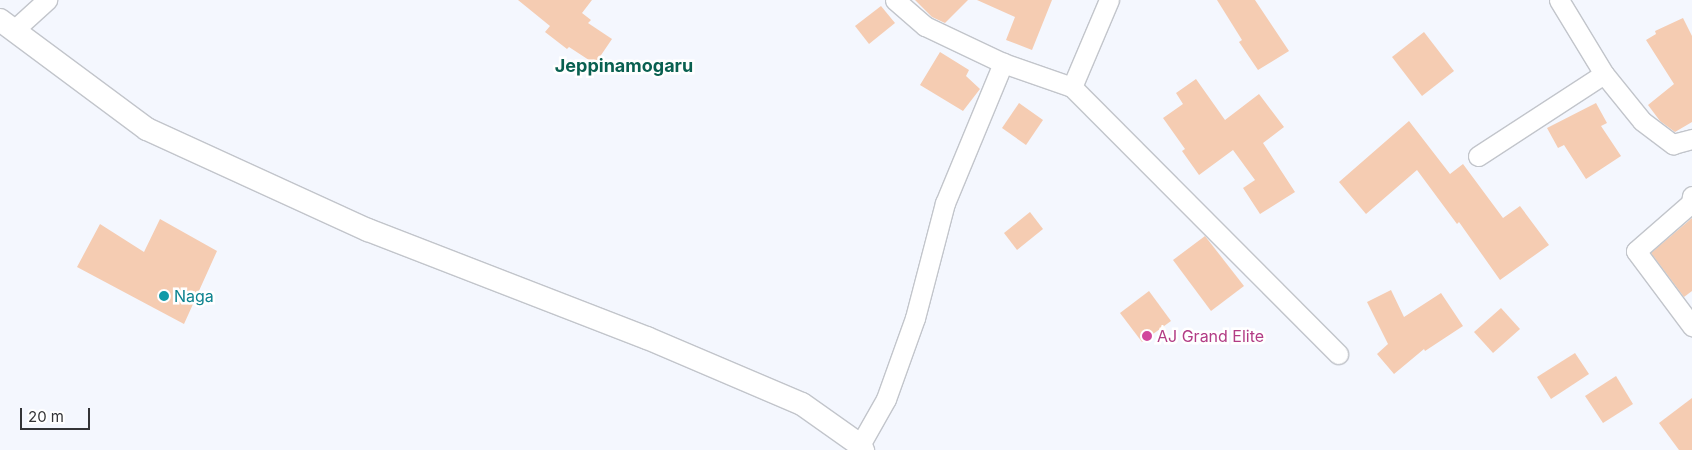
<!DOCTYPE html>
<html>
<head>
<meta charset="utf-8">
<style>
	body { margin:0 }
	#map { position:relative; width:1692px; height:450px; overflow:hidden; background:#f4f7fe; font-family:Inter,sans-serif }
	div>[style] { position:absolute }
	.building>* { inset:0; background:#f5ccb2 }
	.roads { filter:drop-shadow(1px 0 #c2c5cb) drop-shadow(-1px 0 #c2c5cb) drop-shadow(0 1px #c2c5cb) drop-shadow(0 -1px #c2c5cb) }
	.minor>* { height:19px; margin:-9.5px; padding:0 9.5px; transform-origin:9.5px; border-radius:9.5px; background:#fff }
	.tertiary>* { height:22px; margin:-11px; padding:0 11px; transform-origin:11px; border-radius:11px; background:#fff }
	.dots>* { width:14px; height:14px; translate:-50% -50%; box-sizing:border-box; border:2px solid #fff; border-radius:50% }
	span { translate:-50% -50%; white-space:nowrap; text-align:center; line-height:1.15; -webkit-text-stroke:5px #fff; paint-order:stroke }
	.culture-label { font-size:16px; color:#0d838f }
	.left { translate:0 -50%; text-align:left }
	.hotel-label { font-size:16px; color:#b23c85 }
	.neighbourhood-label { font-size:18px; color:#096050; font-weight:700 }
	.scale { position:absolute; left:20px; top:408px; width:70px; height:22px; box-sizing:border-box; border:2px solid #333437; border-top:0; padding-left:6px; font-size:15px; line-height:18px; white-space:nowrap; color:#333437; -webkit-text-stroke:4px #fff; paint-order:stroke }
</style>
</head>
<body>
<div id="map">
	<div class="building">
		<div style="clip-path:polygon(518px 0,592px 0,582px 13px,591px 20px,588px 23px,612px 39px,595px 64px,569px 47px,567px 49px,545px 32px,550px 26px)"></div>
		<div style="clip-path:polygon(915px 0,968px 0,945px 23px,932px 17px)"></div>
		<div style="clip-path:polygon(977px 0,1052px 0,1032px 50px,1006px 40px,1015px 17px)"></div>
		<div style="clip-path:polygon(1217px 0,1255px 0,1289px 51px,1258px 70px,1239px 42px,1242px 40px)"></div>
		<div style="clip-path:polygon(881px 6px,895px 23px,869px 44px,855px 26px)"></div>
		<div style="clip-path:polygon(1683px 18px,1692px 36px,1692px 122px,1675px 132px,1660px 121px,1648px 105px,1674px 84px,1646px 40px,1656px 34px,1655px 31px)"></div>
		<div style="clip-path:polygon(1424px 32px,1454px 71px,1422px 96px,1392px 57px)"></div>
		<div style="clip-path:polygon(940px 52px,969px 70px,966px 76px,980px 89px,963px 111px,920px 85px)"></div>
		<div style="clip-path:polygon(1196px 79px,1225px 120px,1259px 94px,1284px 127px,1263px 143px,1295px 192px,1260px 214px,1243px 188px,1255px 180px,1233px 150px,1199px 175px,1182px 151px,1185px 149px,1163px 118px,1183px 104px,1176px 93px)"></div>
		<div style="clip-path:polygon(1019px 103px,1043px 120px,1026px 145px,1002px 128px)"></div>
		<div style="clip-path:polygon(1596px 103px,1607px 123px,1601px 126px,1621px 156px,1586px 179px,1564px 145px,1558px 148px,1547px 128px)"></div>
		<div style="clip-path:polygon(1409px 121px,1450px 174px,1463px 164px,1503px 218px,1520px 206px,1549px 245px,1500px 280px,1459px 222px,1457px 224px,1417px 170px,1366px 214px,1339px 182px)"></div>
		<div style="clip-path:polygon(1030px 212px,1043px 229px,1017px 250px,1004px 233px)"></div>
		<div style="clip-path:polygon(1692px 218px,1692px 291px,1684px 297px,1651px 253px)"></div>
		<div style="clip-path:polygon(160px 219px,217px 251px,184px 324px,77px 267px,100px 224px,144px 252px)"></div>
		<div style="clip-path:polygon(1205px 236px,1244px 286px,1211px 311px,1173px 260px)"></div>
		<div style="clip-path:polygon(1391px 290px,1404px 317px,1441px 293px,1463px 326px,1425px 351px,1424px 349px,1394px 374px,1377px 354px,1388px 344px,1367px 302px)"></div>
		<div style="clip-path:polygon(1149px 291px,1171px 321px,1142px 342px,1120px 313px)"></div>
		<div style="clip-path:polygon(1501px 308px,1520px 329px,1493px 353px,1474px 332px)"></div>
		<div style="clip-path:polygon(1575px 353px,1589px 374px,1551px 399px,1537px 377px)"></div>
		<div style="clip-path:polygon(1616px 376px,1633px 404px,1603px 423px,1585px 396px)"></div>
		<div style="clip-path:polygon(1692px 398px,1692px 450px,1679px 450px,1659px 423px)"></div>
	</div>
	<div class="roads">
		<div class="minor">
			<div style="left:895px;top:0;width:40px;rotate:41deg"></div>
			<div style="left:925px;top:26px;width:86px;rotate:25.4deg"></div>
			<div style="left:1003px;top:63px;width:73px;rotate:19.2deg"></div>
			<div style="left:1072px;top:87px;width:377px;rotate:45.1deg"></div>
			<div style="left:1559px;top:0;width:87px;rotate:58.7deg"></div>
			<div style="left:1604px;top:74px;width:60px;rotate:51deg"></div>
			<div style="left:1642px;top:121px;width:39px;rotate:37deg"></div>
			<div style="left:1673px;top:144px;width:20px;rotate:-15deg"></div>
			<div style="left:14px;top:30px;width:45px;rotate:-42.3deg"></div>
			<div style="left:1072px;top:87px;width:95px;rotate:-67deg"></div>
			<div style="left:1478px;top:156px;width:150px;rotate:-33.1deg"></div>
			<div style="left:1692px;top:196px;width:7px;rotate:98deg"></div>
			<div style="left:1691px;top:203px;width:73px;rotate:138.9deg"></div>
			<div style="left:1636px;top:251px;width:94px;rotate:53.3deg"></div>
			<div style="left:860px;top:445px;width:53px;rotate:-60.5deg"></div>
			<div style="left:886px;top:399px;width:86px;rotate:-70.3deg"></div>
			<div style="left:915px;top:318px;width:119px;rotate:-75.4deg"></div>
			<div style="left:945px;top:203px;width:152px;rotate:-67.5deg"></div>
		</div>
		<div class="tertiary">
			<div style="left:0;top:20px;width:183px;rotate:36.6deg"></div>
			<div style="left:147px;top:129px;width:243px;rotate:24.6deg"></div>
			<div style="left:368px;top:230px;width:299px;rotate:21.2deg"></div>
			<div style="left:647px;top:338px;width:168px;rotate:23.1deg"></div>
			<div style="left:802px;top:404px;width:71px;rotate:35.3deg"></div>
			<div style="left:860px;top:445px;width:6px;rotate:59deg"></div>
		</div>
	</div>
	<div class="dots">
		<div style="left:164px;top:296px;background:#0f9aa8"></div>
		<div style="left:1147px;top:336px;background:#d1479c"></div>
	</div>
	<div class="culture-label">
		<span class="left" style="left:174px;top:296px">Naga</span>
	</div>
	<div class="hotel-label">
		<span class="left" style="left:1157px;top:336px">AJ Grand Elite</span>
	</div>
	<div class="neighbourhood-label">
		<span style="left:624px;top:66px">Jeppinamogaru</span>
	</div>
	<div class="scale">20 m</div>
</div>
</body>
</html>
